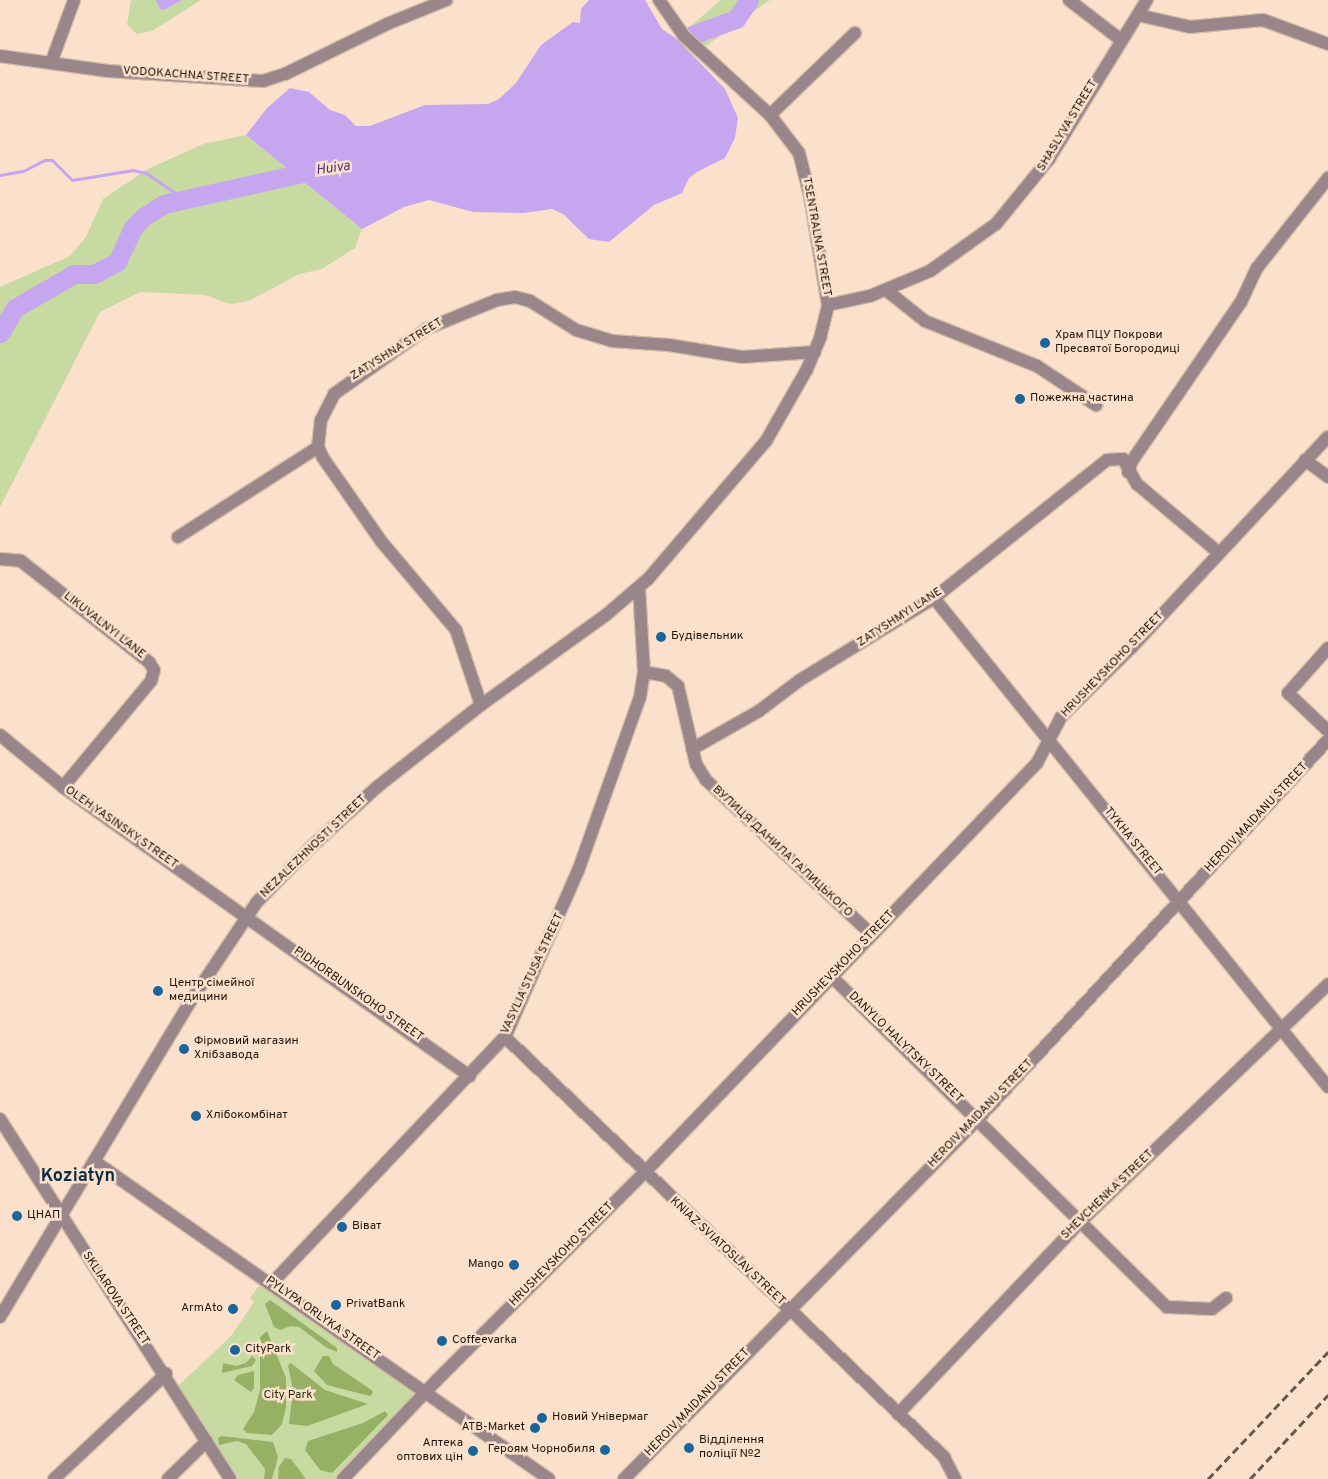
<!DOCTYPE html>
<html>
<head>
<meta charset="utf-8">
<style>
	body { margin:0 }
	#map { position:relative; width:1328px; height:1479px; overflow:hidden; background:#fbe1cb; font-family:Overpass,sans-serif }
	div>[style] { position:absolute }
	.green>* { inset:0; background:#c6daa1 }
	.forest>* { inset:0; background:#97b164 }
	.water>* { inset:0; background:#c6a6ef }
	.stream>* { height:3px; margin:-1.5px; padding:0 1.5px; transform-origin:1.5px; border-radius:1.5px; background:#c6a6ef }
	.river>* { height:19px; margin:-9.5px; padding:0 9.5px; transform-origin:9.5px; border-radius:9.5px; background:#c6a6ef }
	.roads { filter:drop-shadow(1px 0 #d3bca8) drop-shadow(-1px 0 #d3bca8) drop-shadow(0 1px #d3bca8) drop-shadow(0 -1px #d3bca8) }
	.minor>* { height:12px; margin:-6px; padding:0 6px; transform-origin:6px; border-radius:6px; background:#99868a }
	.rail>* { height:3px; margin-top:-1.5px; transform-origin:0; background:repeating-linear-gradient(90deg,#68584a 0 8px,transparent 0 12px) }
	.dots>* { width:14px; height:14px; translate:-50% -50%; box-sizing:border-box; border:2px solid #fbe1cb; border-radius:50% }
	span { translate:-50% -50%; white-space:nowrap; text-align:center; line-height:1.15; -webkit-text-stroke:5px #fbe1cb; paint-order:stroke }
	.street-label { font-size:12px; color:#1e1309 }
	.poi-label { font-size:12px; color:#1e1309 }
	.left { translate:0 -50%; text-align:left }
	.right { translate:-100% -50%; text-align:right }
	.park-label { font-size:12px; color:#26300f }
	.water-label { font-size:14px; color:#542a7d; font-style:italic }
	.district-label { font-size:18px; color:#0b2e47; font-weight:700 }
</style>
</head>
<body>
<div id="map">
	<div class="green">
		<div style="clip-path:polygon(131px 0,201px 0,152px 31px,137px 34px,127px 25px)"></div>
		<div style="clip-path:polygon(721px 0,770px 0,706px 46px,687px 29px)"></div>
		<div style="clip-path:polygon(246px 135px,362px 229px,355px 248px,322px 269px,299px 274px,249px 301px,230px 304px,205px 295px,140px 292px,100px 312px,0 507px,0 287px,70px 256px,86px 237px,103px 199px,148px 169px,203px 144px)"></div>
		<div style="clip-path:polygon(272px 1283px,426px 1392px,343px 1479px,229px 1479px,175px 1389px,231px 1336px,254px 1302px,250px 1298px,258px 1287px)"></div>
	</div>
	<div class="forest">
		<div style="clip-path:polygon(270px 1300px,337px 1348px,337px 1352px,327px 1348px,299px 1327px,291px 1326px,280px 1330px,274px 1327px,265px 1304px)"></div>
		<div style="clip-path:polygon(267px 1331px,286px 1378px,286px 1407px,282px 1424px,272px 1435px,247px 1433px,243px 1429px,254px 1412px,260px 1390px,260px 1337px)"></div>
		<div style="clip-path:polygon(252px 1356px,256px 1360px,252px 1366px,222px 1373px,223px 1363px,236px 1366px,246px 1363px)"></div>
		<div style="clip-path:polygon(323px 1356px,329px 1356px,333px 1364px,373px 1391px,372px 1394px,370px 1396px,327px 1385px,314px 1371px)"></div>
		<div style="clip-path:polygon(291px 1363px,325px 1390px,368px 1404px,307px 1426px,289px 1424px,293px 1390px,288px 1365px)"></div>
		<div style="clip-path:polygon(254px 1371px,254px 1388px,251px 1392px,234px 1380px,238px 1375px)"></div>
		<div style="clip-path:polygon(385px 1411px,388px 1415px,332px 1473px,320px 1470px,305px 1450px,308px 1441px,363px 1423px)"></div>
		<div style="clip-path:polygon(221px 1436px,273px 1442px,278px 1457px,272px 1479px,264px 1479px,265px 1469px,246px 1444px,237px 1441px,219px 1445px,218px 1438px)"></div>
		<div style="clip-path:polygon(285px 1458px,291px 1459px,306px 1479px,278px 1479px,279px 1467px)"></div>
	</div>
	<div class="water">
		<div style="clip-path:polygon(156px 0,182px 0,164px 10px,160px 9px)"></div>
		<div style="clip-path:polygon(589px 0,645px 0,662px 29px,677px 39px,725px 89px,738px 118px,735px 138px,725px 158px,697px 172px,689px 178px,682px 193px,654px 205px,609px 242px,589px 239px,563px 214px,552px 209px,524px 213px,473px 212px,429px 200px,404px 207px,362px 229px,246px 135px,267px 108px,290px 88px,309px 92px,330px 110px,345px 115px,356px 126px,370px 126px,425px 105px,488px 104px,499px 99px,516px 83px,541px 45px,573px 22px,580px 23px,581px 9px)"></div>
	</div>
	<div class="stream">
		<div style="left:0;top:175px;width:23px;rotate:-10deg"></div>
		<div style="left:23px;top:171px;width:25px;rotate:-27deg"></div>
		<div style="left:45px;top:160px;width:7px"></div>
		<div style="left:52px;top:160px;width:28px;rotate:45deg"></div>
		<div style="left:72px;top:180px;width:62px;rotate:-9.3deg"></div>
		<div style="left:133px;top:170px;width:13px;rotate:13deg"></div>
		<div style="left:146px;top:173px;width:46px;rotate:34.4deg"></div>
	</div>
	<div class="river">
		<div style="left:692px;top:35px;width:47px;rotate:-20deg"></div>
		<div style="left:736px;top:19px;width:23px;rotate:-56deg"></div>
		<div style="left:0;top:333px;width:29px;rotate:-59deg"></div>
		<div style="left:15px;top:308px;width:68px;rotate:-30deg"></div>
		<div style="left:74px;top:274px;width:20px"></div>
		<div style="left:94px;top:274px;width:26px;rotate:-28deg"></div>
		<div style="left:117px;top:262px;width:38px;rotate:-65deg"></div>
		<div style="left:133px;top:228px;width:15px;rotate:-48deg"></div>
		<div style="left:143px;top:217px;width:25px;rotate:-32deg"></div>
		<div style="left:164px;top:204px;width:160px;rotate:-12.6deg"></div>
	</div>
	<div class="roads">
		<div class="minor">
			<div style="left:1069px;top:0;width:66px;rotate:37.6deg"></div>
			<div style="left:1138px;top:15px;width:53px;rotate:13deg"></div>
			<div style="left:1190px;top:27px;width:73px;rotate:-5.5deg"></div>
			<div style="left:1263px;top:20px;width:69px;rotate:20.3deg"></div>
			<div style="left:0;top:56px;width:109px;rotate:7.9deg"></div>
			<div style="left:108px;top:71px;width:155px;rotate:3.7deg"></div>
			<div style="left:263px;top:81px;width:23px;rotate:-18deg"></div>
			<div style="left:285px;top:74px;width:114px;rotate:-26.1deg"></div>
			<div style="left:387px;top:24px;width:64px;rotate:-22.1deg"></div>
			<div style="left:51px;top:63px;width:67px;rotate:-69.9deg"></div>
			<div style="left:770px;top:115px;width:118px;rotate:-44deg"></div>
			<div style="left:886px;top:290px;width:50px;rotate:38.5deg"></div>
			<div style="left:925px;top:321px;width:121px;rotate:21.9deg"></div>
			<div style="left:1037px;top:366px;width:71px;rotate:33.5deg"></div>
			<div style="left:828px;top:305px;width:43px;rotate:-12.1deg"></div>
			<div style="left:870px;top:296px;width:65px;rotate:-22.6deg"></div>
			<div style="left:930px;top:271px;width:81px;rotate:-35.5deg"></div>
			<div style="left:996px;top:224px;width:84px;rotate:-50.8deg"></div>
			<div style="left:1049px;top:159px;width:187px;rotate:-58.4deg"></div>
			<div style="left:1305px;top:460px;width:29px;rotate:36deg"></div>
			<div style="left:1128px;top:472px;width:12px;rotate:-70deg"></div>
			<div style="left:1132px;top:461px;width:193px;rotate:-55.6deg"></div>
			<div style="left:1241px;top:302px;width:38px;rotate:-65deg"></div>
			<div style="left:1257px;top:268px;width:115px;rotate:-51.7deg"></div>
			<div style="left:178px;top:537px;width:166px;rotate:-32.7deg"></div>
			<div style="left:0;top:559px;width:21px;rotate:5deg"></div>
			<div style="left:21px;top:561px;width:163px;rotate:38.3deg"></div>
			<div style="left:149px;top:662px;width:9px;rotate:58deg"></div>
			<div style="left:154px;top:670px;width:11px;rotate:105deg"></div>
			<div style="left:151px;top:681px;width:138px;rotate:129.7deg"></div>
			<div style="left:934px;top:598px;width:628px;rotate:51.14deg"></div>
			<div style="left:1328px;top:648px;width:60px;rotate:131.6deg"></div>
			<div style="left:1288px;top:693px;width:55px;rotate:43.5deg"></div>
			<div style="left:644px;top:672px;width:22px;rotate:10deg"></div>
			<div style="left:666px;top:676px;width:16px;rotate:40deg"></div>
			<div style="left:678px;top:686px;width:80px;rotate:77deg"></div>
			<div style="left:696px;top:764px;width:19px;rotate:58deg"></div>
			<div style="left:706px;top:780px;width:227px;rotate:43deg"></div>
			<div style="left:481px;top:705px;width:79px;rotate:-108.4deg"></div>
			<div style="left:456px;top:630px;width:116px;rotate:-130.1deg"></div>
			<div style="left:381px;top:541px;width:101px;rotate:-124.9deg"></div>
			<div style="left:323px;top:458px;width:12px;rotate:-114deg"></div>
			<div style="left:318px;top:447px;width:27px;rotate:-84deg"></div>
			<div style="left:321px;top:420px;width:29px;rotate:-63deg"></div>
			<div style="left:334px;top:394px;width:113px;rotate:-35.2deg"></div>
			<div style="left:426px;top:329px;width:77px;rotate:-22.2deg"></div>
			<div style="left:497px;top:300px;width:18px;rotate:-9deg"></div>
			<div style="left:515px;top:297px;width:16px;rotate:15deg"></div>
			<div style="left:530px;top:301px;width:54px;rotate:32.2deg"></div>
			<div style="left:576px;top:330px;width:38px;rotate:17deg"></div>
			<div style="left:612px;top:341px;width:57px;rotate:4deg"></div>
			<div style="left:669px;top:345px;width:74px;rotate:9.3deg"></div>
			<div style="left:742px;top:357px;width:73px;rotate:-3.9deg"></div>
			<div style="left:0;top:735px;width:82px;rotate:39.5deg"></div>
			<div style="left:63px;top:787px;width:499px;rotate:35.4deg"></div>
			<div style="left:692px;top:749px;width:77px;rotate:-29.6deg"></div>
			<div style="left:759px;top:711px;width:51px;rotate:-37.1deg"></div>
			<div style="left:800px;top:680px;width:157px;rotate:-31.5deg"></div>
			<div style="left:934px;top:598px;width:221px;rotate:-38.6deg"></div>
			<div style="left:1107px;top:460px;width:16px;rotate:-4deg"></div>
			<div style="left:1123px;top:459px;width:29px;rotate:61deg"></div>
			<div style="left:1137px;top:484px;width:107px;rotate:40.1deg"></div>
			<div style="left:832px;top:977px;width:470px;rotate:44.6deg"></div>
			<div style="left:1167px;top:1307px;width:45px;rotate:2.5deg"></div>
			<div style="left:1212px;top:1309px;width:18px;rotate:-38deg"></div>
			<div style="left:505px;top:1037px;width:608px;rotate:43.73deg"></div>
			<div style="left:944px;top:1457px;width:25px;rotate:63deg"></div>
			<div style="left:0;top:1119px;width:427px;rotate:57.4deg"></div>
			<div style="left:94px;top:1161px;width:555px;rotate:34.95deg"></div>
			<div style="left:272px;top:1283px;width:339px;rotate:-46.6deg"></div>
			<div style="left:505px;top:1037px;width:181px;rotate:-66.3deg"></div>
			<div style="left:578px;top:871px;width:185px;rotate:-70.4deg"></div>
			<div style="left:640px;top:697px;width:25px;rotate:-81deg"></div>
			<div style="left:644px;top:672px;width:85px;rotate:-93.4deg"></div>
			<div style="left:0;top:1317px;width:368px;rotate:-58.9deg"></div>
			<div style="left:190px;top:1002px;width:120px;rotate:-56.2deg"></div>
			<div style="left:257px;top:902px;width:76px;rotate:-45.5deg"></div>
			<div style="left:310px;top:848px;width:91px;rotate:-42.3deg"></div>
			<div style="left:377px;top:787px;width:132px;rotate:-38.3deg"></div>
			<div style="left:481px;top:705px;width:155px;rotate:-35.8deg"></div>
			<div style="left:607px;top:614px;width:54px;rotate:-40.5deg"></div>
			<div style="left:648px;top:579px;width:182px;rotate:-49.5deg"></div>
			<div style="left:766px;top:441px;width:83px;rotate:-60.3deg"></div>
			<div style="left:807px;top:369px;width:34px;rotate:-67deg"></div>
			<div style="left:820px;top:338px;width:34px;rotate:-76deg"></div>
			<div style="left:828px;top:305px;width:110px;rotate:-99.4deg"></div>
			<div style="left:810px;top:196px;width:44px;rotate:-104.3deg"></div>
			<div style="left:799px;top:153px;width:48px;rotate:-127.3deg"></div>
			<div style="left:770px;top:115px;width:117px;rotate:-137.4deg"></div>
			<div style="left:684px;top:36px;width:44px;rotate:-124.8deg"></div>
			<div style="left:898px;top:1414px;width:263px;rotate:-46.5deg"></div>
			<div style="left:1079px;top:1223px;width:345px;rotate:-43.8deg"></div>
			<div style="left:54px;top:1479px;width:154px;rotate:-43.2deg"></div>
			<div style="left:168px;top:1479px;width:54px;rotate:-44.3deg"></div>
			<div style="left:343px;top:1479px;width:137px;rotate:-46.5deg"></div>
			<div style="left:437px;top:1380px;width:293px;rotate:-45deg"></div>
			<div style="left:644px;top:1173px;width:568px;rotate:-46.21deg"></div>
			<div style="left:1037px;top:763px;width:52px;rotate:-62.4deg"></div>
			<div style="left:1061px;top:717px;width:100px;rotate:-44.6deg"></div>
			<div style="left:1132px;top:647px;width:287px;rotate:-47deg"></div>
			<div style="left:624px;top:1479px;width:505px;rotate:-45.48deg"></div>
			<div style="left:978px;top:1119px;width:516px;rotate:-47.28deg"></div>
		</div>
	</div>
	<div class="rail">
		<div style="left:1208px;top:1479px;width:175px;rotate:-46.6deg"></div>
		<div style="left:1250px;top:1479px;width:115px;rotate:-47.1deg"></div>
	</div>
	<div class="dots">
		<div style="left:1045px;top:343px;background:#1a6599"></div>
		<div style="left:1020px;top:399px;background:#1a6599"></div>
		<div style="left:661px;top:637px;background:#1a6599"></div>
		<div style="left:158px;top:991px;background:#1a6599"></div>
		<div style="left:184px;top:1049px;background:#1a6599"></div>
		<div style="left:196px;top:1116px;background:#1a6599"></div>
		<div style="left:17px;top:1216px;background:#1a6599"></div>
		<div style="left:342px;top:1227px;background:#1a6599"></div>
		<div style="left:514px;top:1265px;background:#1a6599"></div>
		<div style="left:336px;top:1305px;background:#1a6599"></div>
		<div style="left:233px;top:1309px;background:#1a6599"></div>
		<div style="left:442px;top:1341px;background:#1a6599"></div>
		<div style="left:235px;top:1350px;background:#1a6599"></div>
		<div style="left:542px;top:1418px;background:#1a6599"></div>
		<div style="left:535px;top:1428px;background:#1a6599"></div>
		<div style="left:689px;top:1448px;background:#1a6599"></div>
		<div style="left:605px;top:1450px;background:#1a6599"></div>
		<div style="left:473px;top:1451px;background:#1a6599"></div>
	</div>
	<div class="street-label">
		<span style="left:186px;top:76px;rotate:4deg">VODOKACHNA STREET</span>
		<span style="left:1068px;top:126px;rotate:-59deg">SHASLYVA STREET</span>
		<span style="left:816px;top:237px;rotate:80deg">TSENTRALNA STREET</span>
		<span style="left:397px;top:350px;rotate:-32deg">ZATYSHNA STREET</span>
		<span style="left:900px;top:618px;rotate:-33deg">ZATYSHMYI LANE</span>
		<span style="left:104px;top:626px;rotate:38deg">LIKUVALNYI LANE</span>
		<span style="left:1113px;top:665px;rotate:-46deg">HRUSHEVSKOHO STREET</span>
		<span style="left:1257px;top:818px;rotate:-47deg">HEROIV MAIDANU STREET</span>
		<span style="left:121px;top:828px;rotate:35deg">OLEH YASINSKY STREET</span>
		<span style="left:1132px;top:842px;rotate:51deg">TYKHA STREET</span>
		<span style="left:314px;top:847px;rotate:-44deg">NEZALEZHNOSTI STREET</span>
		<span style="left:782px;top:852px;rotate:43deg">ВУЛИЦЯ ДАНИЛА ГАЛИЦЬКОГО</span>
		<span style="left:844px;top:964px;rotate:-46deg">HRUSHEVSKOHO STREET</span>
		<span style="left:533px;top:974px;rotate:-65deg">VASYLIA STUSA STREET</span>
		<span style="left:358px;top:995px;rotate:35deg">PIDHORBUNSKOHO STREET</span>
		<span style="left:905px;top:1048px;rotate:44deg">DANYLO HALYTSKY STREET</span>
		<span style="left:981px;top:1114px;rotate:-46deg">HEROIV MAIDANU STREET</span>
		<span style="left:1108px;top:1195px;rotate:-44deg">SHEVCHENKA STREET</span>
		<span style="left:727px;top:1252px;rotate:43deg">KNIAZ SVIATOSLAV STREET</span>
		<span style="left:562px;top:1255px;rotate:-45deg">HRUSHEVSKOHO STREET</span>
		<span style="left:115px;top:1299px;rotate:56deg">SKLIAROVA STREET</span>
		<span style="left:322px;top:1319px;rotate:35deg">PYLYPA ORLYKA STREET</span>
		<span style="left:698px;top:1403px;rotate:-46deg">HEROIV MAIDANU STREET</span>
	</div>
	<div class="poi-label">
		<span class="left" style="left:1055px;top:343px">Храм ПЦУ Покрови<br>Пресвятої Богородиці</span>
		<span class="left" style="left:1030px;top:399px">Пожежна частина</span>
		<span class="left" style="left:671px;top:637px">Будівельник</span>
		<span class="left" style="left:169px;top:991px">Центр сімейної<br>медицини</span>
		<span class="left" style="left:194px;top:1049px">Фірмовий магазин<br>Хлібзавода</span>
		<span class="left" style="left:206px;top:1116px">Хлібокомбінат</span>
		<span class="left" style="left:27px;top:1216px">ЦНАП</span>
		<span class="left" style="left:352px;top:1227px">Віват</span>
		<span class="right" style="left:504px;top:1265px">Mango</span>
		<span class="left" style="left:346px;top:1305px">PrivatBank</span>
		<span class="right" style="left:223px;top:1309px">ArmAto</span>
		<span class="left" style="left:452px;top:1341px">Coffeevarka</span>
		<span class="left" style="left:245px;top:1350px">CityPark</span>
		<span class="left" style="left:552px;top:1418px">Новий Універмаг</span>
		<span class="right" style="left:525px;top:1428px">ATB-Market</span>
		<span class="left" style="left:699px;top:1448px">Відділення<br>поліції №2</span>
		<span class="right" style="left:463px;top:1451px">Аптека<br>оптових цін</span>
		<span class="right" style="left:595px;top:1450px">Героям Чорнобиля</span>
	</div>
	<div class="park-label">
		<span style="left:288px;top:1396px">City Park</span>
	</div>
	<div class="water-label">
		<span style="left:333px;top:169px;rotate:-8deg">Huiva</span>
	</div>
	<div class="district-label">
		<span style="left:78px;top:1177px">Koziatyn</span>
	</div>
</div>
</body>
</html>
